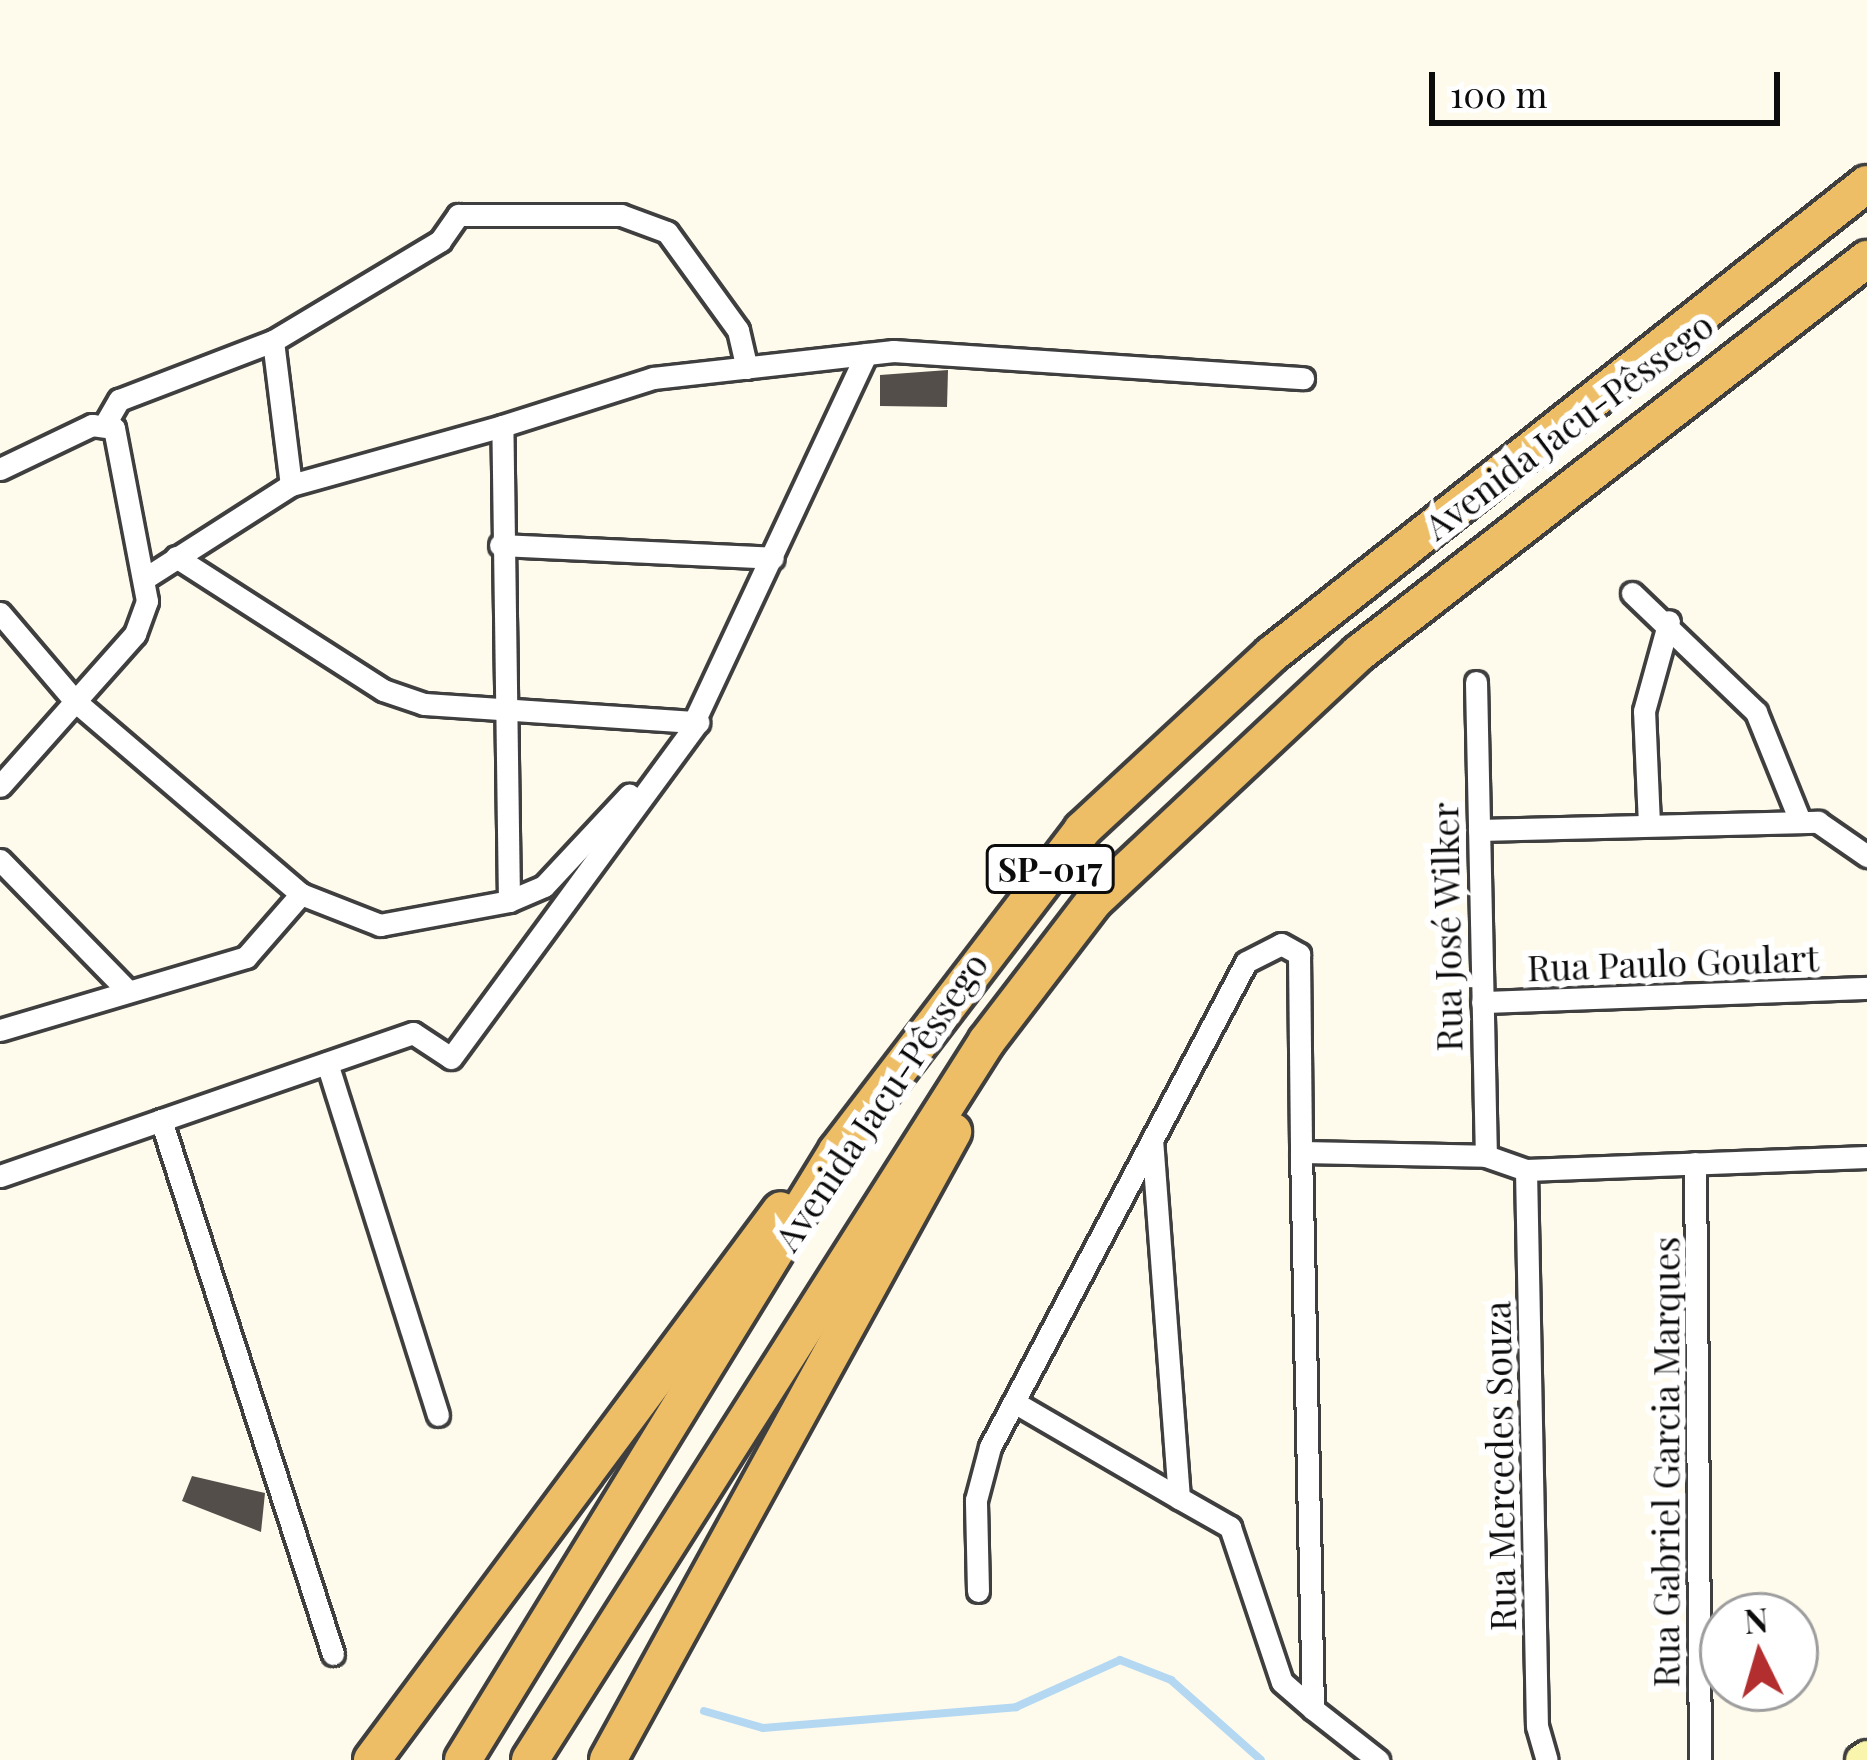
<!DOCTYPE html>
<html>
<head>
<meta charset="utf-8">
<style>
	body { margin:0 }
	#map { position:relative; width:1867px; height:1760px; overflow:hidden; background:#fefbed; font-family:"Playfair Display",serif }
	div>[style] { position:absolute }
	.stream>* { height:8px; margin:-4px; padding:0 4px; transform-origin:4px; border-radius:4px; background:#b5d8f2 }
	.building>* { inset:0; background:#544e4a }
	.roads { filter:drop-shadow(3px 0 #3f3f3f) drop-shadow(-3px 0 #3f3f3f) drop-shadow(0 3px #3f3f3f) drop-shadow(0 -3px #3f3f3f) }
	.minor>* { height:21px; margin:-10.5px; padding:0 10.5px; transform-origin:10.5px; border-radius:10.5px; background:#fff }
	.secondary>* { height:30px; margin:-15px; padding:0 15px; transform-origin:15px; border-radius:15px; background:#faf5ac }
	.trunk>* { height:36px; margin:-18px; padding:0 18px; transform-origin:18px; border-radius:18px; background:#edbe65 }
	span { translate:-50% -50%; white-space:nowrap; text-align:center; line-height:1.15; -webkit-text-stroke:12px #fff; paint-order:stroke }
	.shield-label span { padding:3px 9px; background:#fff; border:3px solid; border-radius:9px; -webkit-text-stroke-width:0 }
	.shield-label { font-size:33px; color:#0c0c0c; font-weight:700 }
	.street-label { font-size:36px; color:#0c0c0c }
	.north { position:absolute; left:1699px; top:1592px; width:120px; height:120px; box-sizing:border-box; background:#fff; border:3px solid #9e9e9e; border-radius:50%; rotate:355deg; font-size:33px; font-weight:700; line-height:48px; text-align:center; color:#0c0c0c }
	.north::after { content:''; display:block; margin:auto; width:42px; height:54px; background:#b32e2e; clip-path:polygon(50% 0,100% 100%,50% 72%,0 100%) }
	.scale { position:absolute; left:1429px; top:72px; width:351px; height:54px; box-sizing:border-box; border:6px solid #0c0c0c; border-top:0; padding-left:15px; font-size:36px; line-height:42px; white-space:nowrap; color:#0c0c0c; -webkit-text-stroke:9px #fff; paint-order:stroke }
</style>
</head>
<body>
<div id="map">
	<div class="stream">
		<div style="left:704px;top:1711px;width:61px;rotate:16.1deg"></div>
		<div style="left:763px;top:1728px;width:254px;rotate:-4.7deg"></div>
		<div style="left:1016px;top:1707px;width:114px;rotate:-24.3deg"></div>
		<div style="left:1120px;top:1660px;width:55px;rotate:21.4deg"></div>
		<div style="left:1171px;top:1680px;width:120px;rotate:41.6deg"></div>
	</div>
	<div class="building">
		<div style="clip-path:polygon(948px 370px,947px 407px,880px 406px,880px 375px)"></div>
		<div style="clip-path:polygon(192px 1476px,265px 1493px,261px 1532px,182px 1501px)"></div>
	</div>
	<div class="roads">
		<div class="minor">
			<div style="left:273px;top:341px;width:195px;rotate:-30.9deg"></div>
			<div style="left:440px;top:241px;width:32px;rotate:-55deg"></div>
			<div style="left:458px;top:215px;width:163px"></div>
			<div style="left:621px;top:215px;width:49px;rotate:20.3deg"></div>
			<div style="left:667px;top:232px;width:121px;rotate:54.1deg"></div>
			<div style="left:738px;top:330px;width:39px;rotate:77deg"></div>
			<div style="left:105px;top:424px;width:28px;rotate:-60deg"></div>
			<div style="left:119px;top:400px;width:165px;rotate:-21deg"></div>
			<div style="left:273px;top:341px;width:145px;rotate:82.9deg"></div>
			<div style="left:0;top:469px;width:102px;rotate:-25.6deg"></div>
			<div style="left:92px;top:425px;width:22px;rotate:8deg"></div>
			<div style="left:114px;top:428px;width:176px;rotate:79.2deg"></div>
			<div style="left:147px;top:601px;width:35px;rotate:110deg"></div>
			<div style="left:135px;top:634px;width:203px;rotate:131.6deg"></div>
			<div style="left:500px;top:545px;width:273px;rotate:2.7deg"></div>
			<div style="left:176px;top:557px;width:246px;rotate:32.7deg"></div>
			<div style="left:383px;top:690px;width:43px;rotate:18.9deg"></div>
			<div style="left:424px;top:704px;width:275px;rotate:3.8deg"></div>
			<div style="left:147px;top:577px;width:171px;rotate:-32.6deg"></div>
			<div style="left:291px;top:485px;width:219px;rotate:-15.6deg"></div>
			<div style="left:1632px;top:593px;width:172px;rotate:43.8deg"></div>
			<div style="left:1756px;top:712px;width:118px;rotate:68deg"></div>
			<div style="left:0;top:613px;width:116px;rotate:49.6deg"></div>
			<div style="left:75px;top:701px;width:297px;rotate:40.5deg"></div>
			<div style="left:1476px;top:682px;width:474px;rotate:88.8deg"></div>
			<div style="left:1486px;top:1156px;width:42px;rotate:19.3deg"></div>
			<div style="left:1526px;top:1170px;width:341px;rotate:-2.2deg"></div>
			<div style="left:691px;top:728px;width:413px;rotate:-64.9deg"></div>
			<div style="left:1649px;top:824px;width:113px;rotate:-92.5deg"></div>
			<div style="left:1644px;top:711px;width:93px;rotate:-74.5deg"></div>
			<div style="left:1479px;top:830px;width:339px;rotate:-1.4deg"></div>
			<div style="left:1818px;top:822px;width:60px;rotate:34.8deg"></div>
			<div style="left:0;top:860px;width:179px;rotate:45.7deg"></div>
			<div style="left:509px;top:901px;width:38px;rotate:-23deg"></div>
			<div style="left:544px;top:886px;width:125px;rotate:-47deg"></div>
			<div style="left:1482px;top:1002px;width:385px;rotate:-2.1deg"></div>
			<div style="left:0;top:1030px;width:257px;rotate:-16.5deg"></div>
			<div style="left:246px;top:957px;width:84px;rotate:-48.9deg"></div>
			<div style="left:301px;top:894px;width:85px;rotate:21.4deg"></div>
			<div style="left:380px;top:925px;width:131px;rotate:-10.5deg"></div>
			<div style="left:509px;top:901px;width:475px;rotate:-90.8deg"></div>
			<div style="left:502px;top:426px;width:158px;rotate:-17.6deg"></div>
			<div style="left:653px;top:378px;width:242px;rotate:-6.4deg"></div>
			<div style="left:893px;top:351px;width:411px;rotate:3.8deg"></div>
			<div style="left:327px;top:1063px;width:369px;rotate:72.5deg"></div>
			<div style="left:161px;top:1120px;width:561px;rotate:72.15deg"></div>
			<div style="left:1695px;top:1163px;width:597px;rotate:89.52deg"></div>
			<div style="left:1526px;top:1170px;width:556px;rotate:88.87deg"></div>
			<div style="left:1537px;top:1726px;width:35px;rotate:74deg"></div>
			<div style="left:0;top:1176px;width:437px;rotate:-19.1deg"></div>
			<div style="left:413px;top:1033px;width:45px;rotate:33.3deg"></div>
			<div style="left:451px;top:1058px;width:417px;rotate:-53.7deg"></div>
			<div style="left:1014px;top:1402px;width:191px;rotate:30.2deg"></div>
			<div style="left:1179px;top:1498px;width:358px;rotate:-94.3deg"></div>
			<div style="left:1179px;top:1498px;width:59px;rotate:29.6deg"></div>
			<div style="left:1230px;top:1527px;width:163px;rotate:71.5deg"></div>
			<div style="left:1282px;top:1682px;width:41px;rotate:41.1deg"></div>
			<div style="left:1313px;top:1709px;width:557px;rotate:-91.23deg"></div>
			<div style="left:978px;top:1591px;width:91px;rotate:-91.3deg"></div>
			<div style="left:976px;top:1500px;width:55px;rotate:-75.2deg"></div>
			<div style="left:990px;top:1447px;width:548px;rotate:-62.17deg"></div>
			<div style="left:1246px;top:962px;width:39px;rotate:-27deg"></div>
			<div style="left:1281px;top:944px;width:21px;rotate:29deg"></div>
			<div style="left:1299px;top:954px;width:198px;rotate:89.4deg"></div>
			<div style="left:1301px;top:1152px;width:185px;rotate:1.2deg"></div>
			<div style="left:1313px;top:1709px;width:83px;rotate:38.1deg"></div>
		</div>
		<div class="secondary">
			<div style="left:1861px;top:1760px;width:7px;rotate:-34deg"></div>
		</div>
		<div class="trunk">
			<div style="left:372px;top:1760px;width:685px;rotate:-53.36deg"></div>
			<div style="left:463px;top:1760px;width:715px;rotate:-58.45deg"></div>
			<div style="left:837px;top:1151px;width:404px;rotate:-52.6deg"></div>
			<div style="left:1082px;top:830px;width:259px;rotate:-42.8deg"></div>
			<div style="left:1272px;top:654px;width:758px;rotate:-38.31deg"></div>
			<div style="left:530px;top:1760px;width:852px;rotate:-57.56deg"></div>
			<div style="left:987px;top:1041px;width:176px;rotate:-52.6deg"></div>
			<div style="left:1094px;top:901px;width:363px;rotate:-43.1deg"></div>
			<div style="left:1359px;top:653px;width:643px;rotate:-37.8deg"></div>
			<div style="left:608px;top:1760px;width:717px;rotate:-61.22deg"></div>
		</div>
	</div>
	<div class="shield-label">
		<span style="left:1050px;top:869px">SP-017</span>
	</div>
	<div class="street-label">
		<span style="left:1568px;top:425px;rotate:-37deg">Avenida Jacu-Pêssego</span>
		<span style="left:1446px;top:927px;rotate:-91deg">Rua José Wilker</span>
		<span style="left:1673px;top:962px;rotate:-2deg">Rua Paulo Goulart</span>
		<span style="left:880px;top:1101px;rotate:-56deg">Avenida Jacu-Pêssego</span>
		<span style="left:1665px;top:1462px;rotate:-90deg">Rua Gabriel Garcia Marques</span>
		<span style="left:1499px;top:1466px;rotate:-91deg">Rua Mercedes Souza</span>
	</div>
	<div class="north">N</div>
	<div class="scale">100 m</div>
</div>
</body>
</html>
